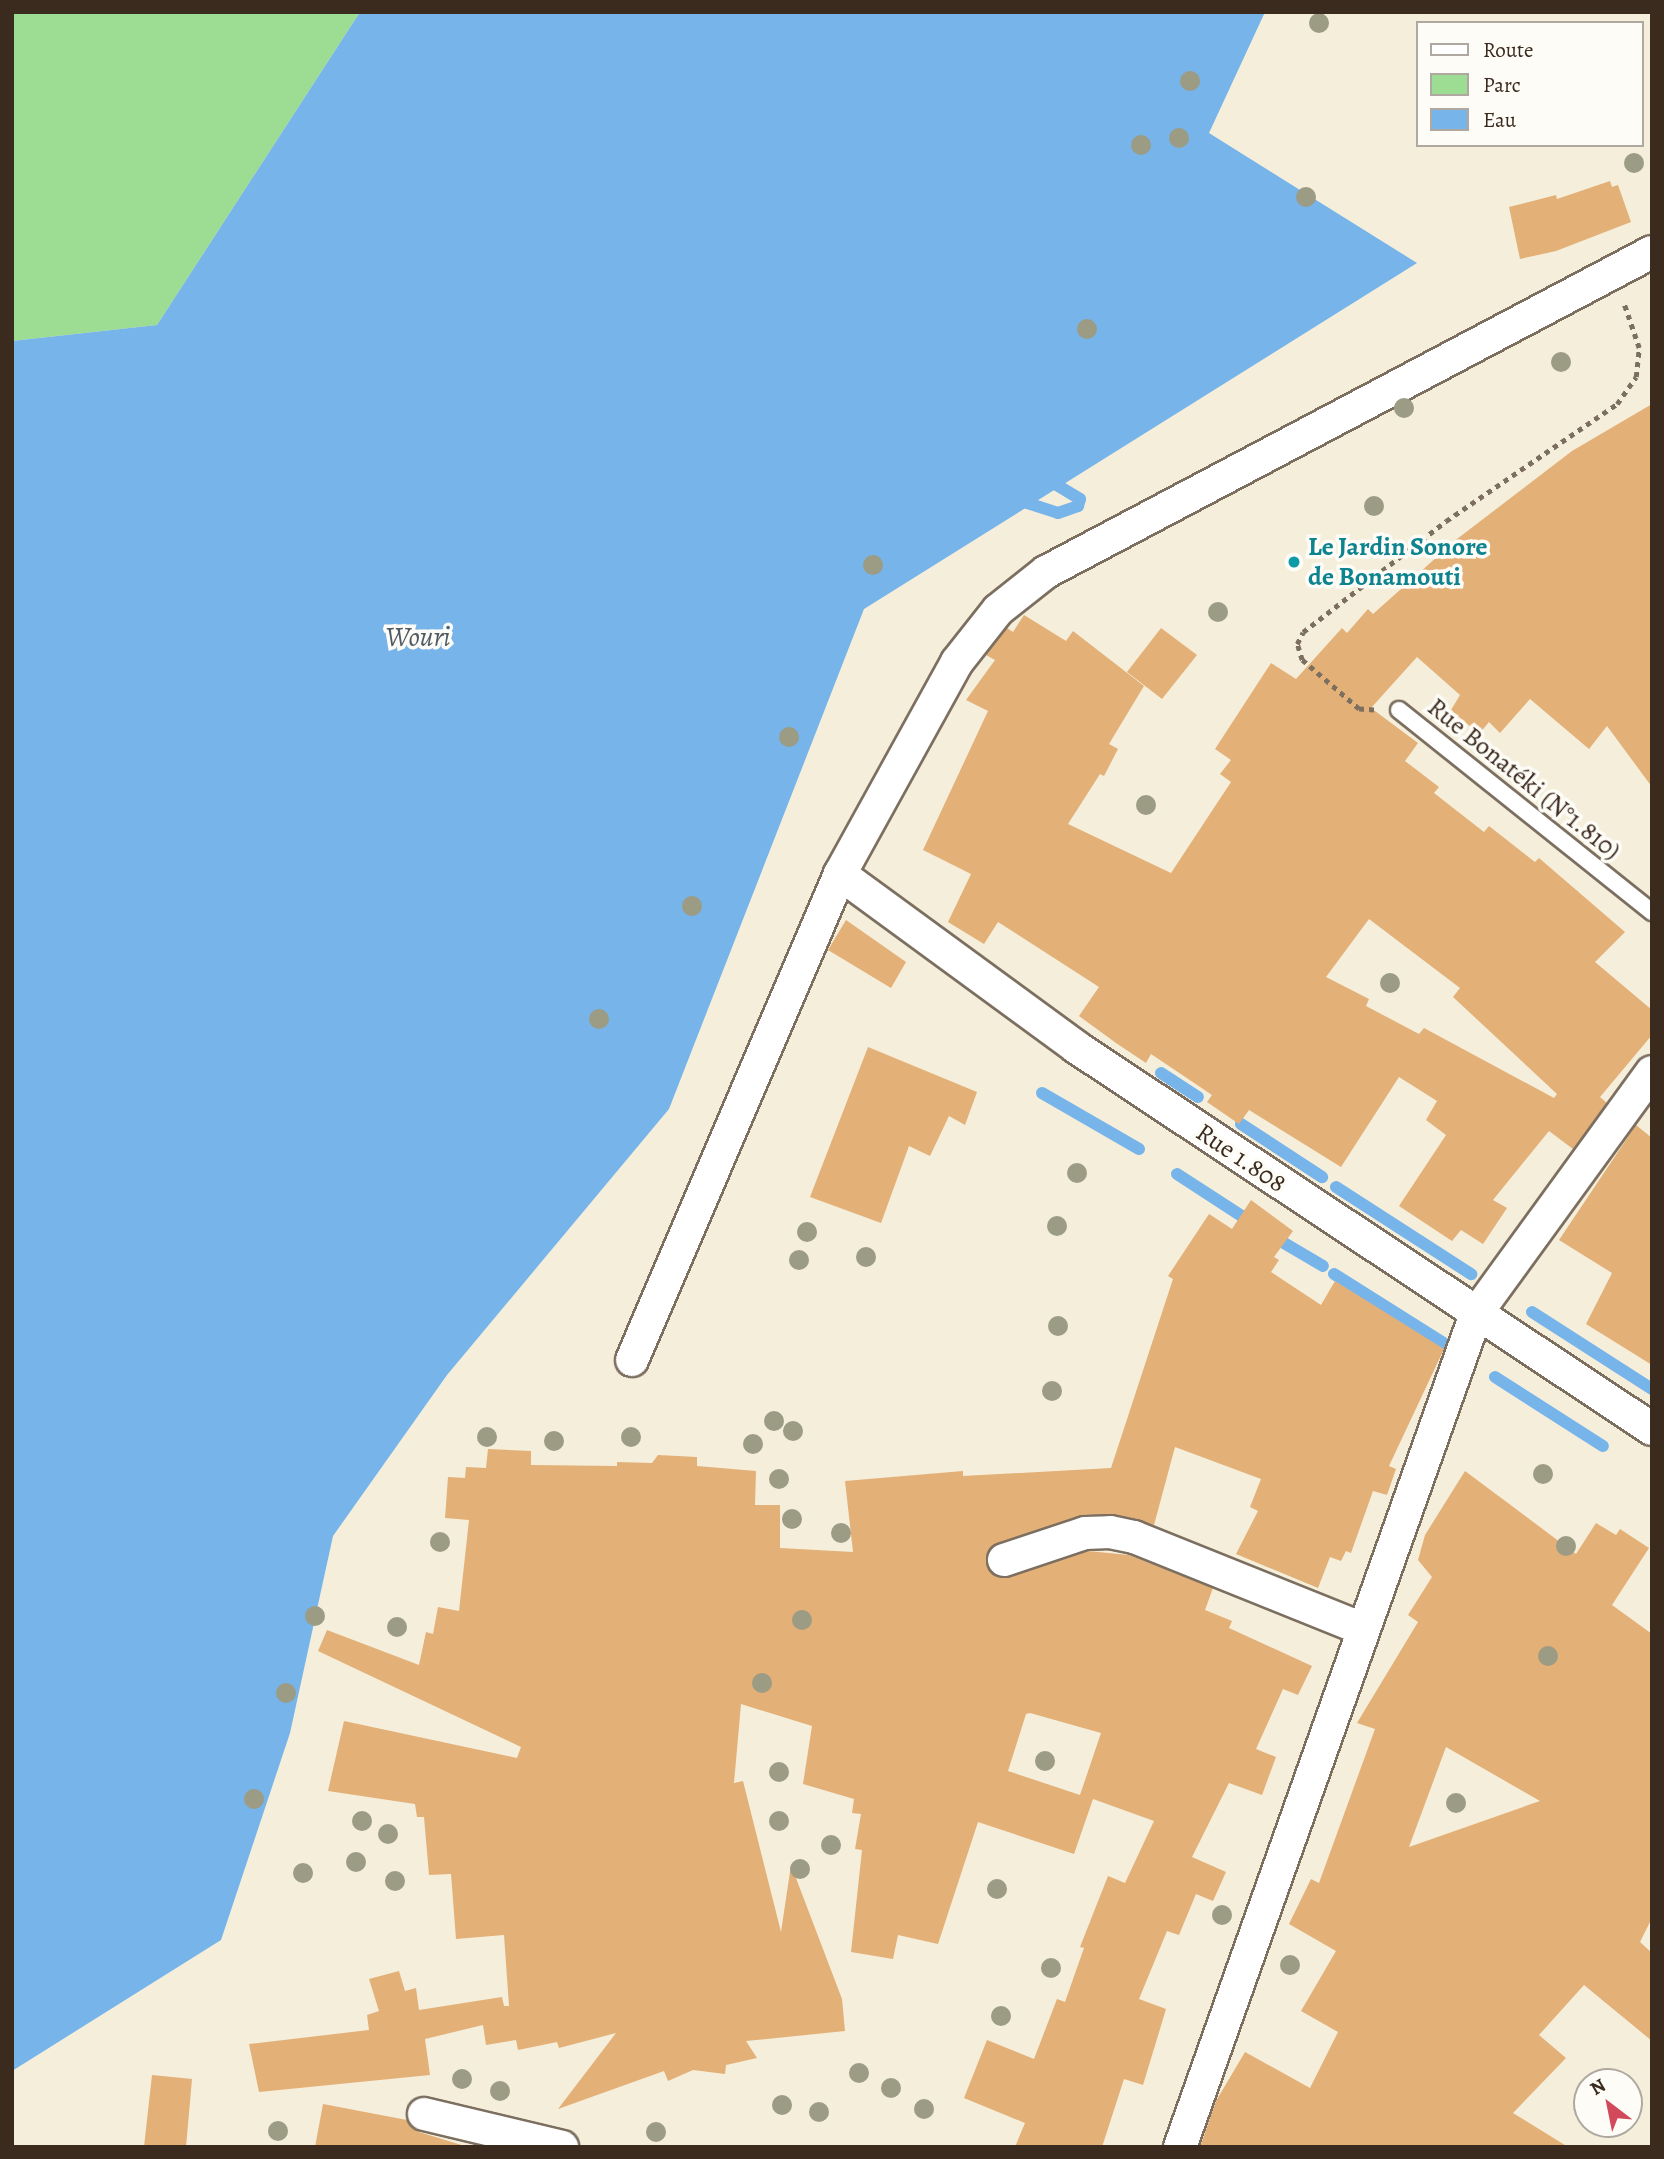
<!DOCTYPE html>
<html>
<head>
<meta charset="utf-8">
<style>
	body { margin:0 }
	#map { position:relative; width:1664px; height:2159px; overflow:hidden; background:#f4eedb; font-family:Alegreya,serif }
	div>[style] { position:absolute }
	.green>* { inset:0; background:#9ddd93 }
	.water>* { inset:0; background:#77b4e9 }
	.stream>* { height:12px; margin:-6px; padding:0 6px; transform-origin:6px; border-radius:6px; background:#77b4e9 }
	.building>* { inset:0; background:#e3b078 }
	.path>* { height:4.5px; margin-top:-2.25px; transform-origin:0; background:repeating-linear-gradient(90deg,#7c6f60 0 5px,transparent 0 10px) }
	.roads { filter:drop-shadow(2px 0 #7c6f60) drop-shadow(-2px 0 #7c6f60) drop-shadow(0 2px #7c6f60) drop-shadow(0 -2px #7c6f60) }
	.service>* { height:16px; margin:-8px; padding:0 8px; transform-origin:8px; border-radius:8px; background:#fff }
	.minor>* { height:32px; margin:-16px; padding:0 16px; transform-origin:16px; border-radius:16px; background:#fff }
	.trees>* { width:20px; height:20px; margin:-10px; border-radius:50%; background:#9c9b83 }
	.dots>* { width:19px; height:19px; translate:-50% -50%; box-sizing:border-box; border:4px solid #fdfcf7; border-radius:50% }
	span { translate:-50% -50%; white-space:nowrap; text-align:center; line-height:1.15; -webkit-text-stroke:7px #fdfcf7; paint-order:stroke }
	.culture-label { font-size:26px; color:#0d838f; font-weight:700 }
	.left { translate:0 -50%; text-align:left }
	.street-label { font-size:26px; color:#3b2a1e }
	.water-label { font-size:28px; color:#505a65; font-style:italic }
	.frame { position:absolute; inset:0; border:14px solid #3b2a1e; pointer-events:none }
	.legend { position:absolute; left:1416px; top:21px; width:228px; height:126px; box-sizing:border-box; background:#fdfcf7; border:2px solid #afa8a0; margin:0; padding:9px 12px; list-style:none; font-size:21px; color:#3b2a1e }
	.legend li { display:flex; align-items:center; gap:14px; height:35px }
	.legend b { width:35px; border:2px solid #afa8a0 }
	.north { position:absolute; left:1573px; top:2068px; width:70px; height:70px; box-sizing:border-box; background:#fdfcf7; border:2px solid #afa8a0; border-radius:50%; rotate:328deg; font-size:19px; font-weight:700; line-height:28px; text-align:center; color:#3b2a1e }
	.north::after { content:''; display:block; margin:auto; width:24px; height:32px; background:#d1495b; clip-path:polygon(50% 0,100% 100%,50% 72%,0 100%) }
</style>
</head>
<body>
<div id="map">
	<div class="green">
		<div style="clip-path:polygon(12px 12px,360px 12px,157px 325px,12px 341px)"></div>
	</div>
	<div class="water">
		<div style="clip-path:polygon(360px 12px,1265px 12px,1209px 133px,1417px 263px,864px 609px,669px 1109px,447px 1375px,333px 1536px,290px 1733px,221px 1940px,12px 2071px,12px 341px,157px 325px)"></div>
	</div>
	<div class="stream">
		<div style="left:1015px;top:499px;width:45px;rotate:18deg"></div>
		<div style="left:1058px;top:513px;width:21px;rotate:-19deg"></div>
		<div style="left:1078px;top:506px;width:7px;rotate:-74deg"></div>
		<div style="left:1080px;top:499px;width:37px;rotate:-149deg"></div>
		<div style="left:1161px;top:1073px;width:44px;rotate:33deg"></div>
		<div style="left:1042px;top:1093px;width:112px;rotate:30deg"></div>
		<div style="left:1241px;top:1124px;width:97px;rotate:33.2deg"></div>
		<div style="left:1177px;top:1174px;width:92px;rotate:33deg"></div>
		<div style="left:1336px;top:1187px;width:161px;rotate:32.8deg"></div>
		<div style="left:1272px;top:1236px;width:59px;rotate:30.5deg"></div>
		<div style="left:1334px;top:1274px;width:137px;rotate:32.2deg"></div>
		<div style="left:1532px;top:1312px;width:143px;rotate:32.7deg"></div>
		<div style="left:1495px;top:1377px;width:128px;rotate:32.6deg"></div>
	</div>
	<div class="building">
		<div style="clip-path:polygon(1610px 181px,1612px 187px,1618px 185px,1631px 222px,1556px 251px,1520px 259px,1509px 207px,1556px 195px,1557px 199px)"></div>
		<div style="clip-path:polygon(evenodd,1652px 404px,1652px 787px,1607px 726px,1589px 749px,1530px 699px,1500px 733px,1489px 722px,1479px 734px,1451px 710px,1460px 695px,1417px 657px,1371px 708px,1418px 743px,1405px 761px,1439px 787px,1434px 793px,1484px 832px,1489px 826px,1535px 862px,1539px 858px,1625px 932px,1595px 962px,1652px 1010px,1652px 1035px,1600px 1097px,1607px 1103px,1573px 1149px,1549px 1131px,1493px 1200px,1507px 1208px,1483px 1244px,1461px 1230px,1452px 1241px,1399px 1206px,1446px 1135px,1426px 1120px,1437px 1101px,1399px 1077px,1341px 1167px,1249px 1110px,1239px 1124px,1207px 1102px,1212px 1095px,1151px 1054px,1146px 1063px,1116px 1043px,1079px 1016px,1099px 987px,998px 922px,984px 944px,948px 922px,971px 874px,923px 850px,988px 711px,966px 700px,995px 660px,986px 655px,1007px 628px,1013px 632px,1024px 615px,1066px 641px,1073px 631px,1144px 686px,1109px 744px,1118px 749px,1104px 776px,1100px 774px,1068px 824px,1171px 873px,1231px 782px,1220px 774px,1231px 760px,1215px 749px,1271px 663px,1296px 679px,1342px 628px,1347px 633px,1368px 609px,1373px 614px,1457px 539px,1572px 451px,1652px 404px,1369px 919px,1460px 988px,1453px 997px,1557px 1094px,1554px 1098px,1424px 1028px,1419px 1034px,1366px 1006px,1369px 999px,1326px 977px,1369px 919px)"></div>
		<div style="clip-path:polygon(1161px 628px,1197px 655px,1162px 699px,1127px 672px)"></div>
		<div style="clip-path:polygon(846px 920px,906px 962px,891px 988px,828px 950px)"></div>
		<div style="clip-path:polygon(868px 1047px,977px 1092px,965px 1125px,949px 1116px,930px 1156px,909px 1146px,881px 1223px,810px 1197px)"></div>
		<div style="clip-path:polygon(1636px 1125px,1652px 1138px,1652px 1365px,1586px 1324px,1612px 1273px,1559px 1240px)"></div>
		<div style="clip-path:polygon(evenodd,1251px 1200px,1293px 1231px,1274px 1257px,1279px 1260px,1271px 1272px,1321px 1305px,1335px 1281px,1444px 1349px,1389px 1466px,1396px 1469px,1387px 1495px,1373px 1491px,1351px 1553px,1346px 1551px,1341px 1561px,1330px 1557px,1318px 1588px,1236px 1554px,1258px 1511px,1250px 1507px,1261px 1479px,1175px 1447px,1154px 1525px,1113px 1514px,1084px 1515px,998px 1543px,986px 1556px,987px 1566px,1001px 1578px,1088px 1551px,1129px 1555px,1213px 1588px,1205px 1610px,1232px 1621px,1229px 1628px,1312px 1666px,1298px 1695px,1283px 1689px,1256px 1749px,1276px 1757px,1262px 1795px,1229px 1783px,1192px 1857px,1226px 1872px,1213px 1901px,1196px 1894px,1179px 1935px,1167px 1931px,1139px 1999px,1166px 2009px,1160px 2029px,1143px 2085px,1124px 2079px,1102px 2147px,1015px 2147px,1025px 2123px,964px 2098px,987px 2040px,1034px 2059px,1057px 1999px,1065px 2002px,1084px 1948px,1080px 1947px,1108px 1876px,1125px 1883px,1154px 1821px,1093px 1799px,1074px 1854px,978px 1822px,938px 1944px,898px 1935px,893px 1959px,851px 1952px,862px 1850px,855px 1849px,861px 1814px,852px 1813px,854px 1799px,803px 1784px,812px 1726px,741px 1704px,734px 1783px,743px 1781px,781px 1932px,791px 1865px,842px 1999px,845px 2031px,746px 2041px,757px 2058px,726px 2065px,725px 2074px,693px 2070px,668px 2081px,664px 2071px,558px 2109px,616px 2033px,559px 2048px,557px 2042px,518px 2050px,516px 2040px,486px 2045px,483px 2025px,425px 2039px,430px 2075px,259px 2092px,249px 2044px,369px 2030px,367px 2015px,379px 2011px,369px 1979px,399px 1971px,405px 1991px,416px 1988px,419px 2010px,502px 1997px,504px 2006px,509px 2006px,504px 1935px,456px 1939px,451px 1874px,429px 1875px,424px 1817px,417px 1817px,415px 1804px,328px 1791px,344px 1721px,517px 1758px,521px 1747px,318px 1651px,327px 1630px,419px 1665px,426px 1632px,433px 1634px,438px 1607px,459px 1611px,469px 1520px,445px 1518px,448px 1477px,465px 1478px,466px 1467px,486px 1468px,488px 1449px,531px 1451px,531px 1465px,617px 1466px,617px 1462px,652px 1463px,658px 1455px,697px 1457px,697px 1466px,756px 1471px,755px 1505px,780px 1505px,780px 1548px,853px 1552px,845px 1481px,963px 1471px,963px 1476px,1111px 1468px,1173px 1279px,1168px 1276px,1209px 1214px,1232px 1229px,1251px 1200px,1030px 1713px,1101px 1733px,1080px 1795px,1008px 1771px,1026px 1714px,1030px 1713px)"></div>
		<div style="clip-path:polygon(evenodd,1465px 1471px,1576px 1554px,1596px 1523px,1616px 1535px,1620px 1529px,1649px 1548px,1612px 1605px,1652px 1634px,1652px 1918px,1640px 1942px,1652px 1953px,1652px 2041px,1584px 1985px,1539px 2035px,1566px 2058px,1513px 2113px,1568px 2147px,1200px 2147px,1216px 2101px,1245px 2052px,1310px 2088px,1338px 2032px,1301px 2011px,1336px 1951px,1289px 1924px,1311px 1879px,1319px 1883px,1375px 1729px,1357px 1723px,1418px 1622px,1408px 1615px,1432px 1577px,1418px 1560px,1425px 1535px,1465px 1471px,1446px 1747px,1540px 1801px,1409px 1847px,1446px 1747px)"></div>
		<div style="clip-path:polygon(152px 2075px,192px 2079px,186px 2147px,144px 2147px)"></div>
		<div style="clip-path:polygon(323px 2104px,407px 2120px,419px 2132px,468px 2147px,315px 2147px)"></div>
	</div>
	<div class="path">
		<div style="left:1374px;top:710px;width:15px;rotate:-176deg"></div>
		<div style="left:1359px;top:709px;width:75px;rotate:-139.3deg"></div>
		<div style="left:1302px;top:660px;width:17px;rotate:-107deg"></div>
		<div style="left:1297px;top:644px;width:13px;rotate:-63deg"></div>
		<div style="left:1303px;top:632px;width:181px;rotate:-37.8deg"></div>
		<div style="left:1446px;top:521px;width:207px;rotate:-34.4deg"></div>
		<div style="left:1617px;top:404px;width:33px;rotate:-55deg"></div>
		<div style="left:1636px;top:377px;width:29px;rotate:-84deg"></div>
		<div style="left:1639px;top:348px;width:46px;rotate:-108.8deg"></div>
	</div>
	<div class="roads">
		<div class="service">
			<div style="left:1399px;top:710px;width:324px;rotate:38.6deg"></div>
		</div>
		<div class="minor">
			<div style="left:840px;top:874px;width:293px;rotate:36.2deg"></div>
			<div style="left:1076px;top:1047px;width:691px;rotate:33.55deg"></div>
			<div style="left:632px;top:1360px;width:529px;rotate:-66.83deg"></div>
			<div style="left:840px;top:874px;width:242px;rotate:-61.1deg"></div>
			<div style="left:957px;top:662px;width:66px;rotate:-51.7deg"></div>
			<div style="left:998px;top:610px;width:61px;rotate:-38.4deg"></div>
			<div style="left:1046px;top:572px;width:685px;rotate:-27.84deg"></div>
			<div style="left:1004px;top:1560px;width:85px;rotate:-18.4deg"></div>
			<div style="left:1085px;top:1533px;width:25px;rotate:-2deg"></div>
			<div style="left:1110px;top:1532px;width:25px;rotate:12deg"></div>
			<div style="left:1134px;top:1537px;width:247px;rotate:21.9deg"></div>
			<div style="left:424px;top:2114px;width:142px;rotate:13.4deg"></div>
			<div style="left:1180px;top:2147px;width:884px;rotate:-70.44deg"></div>
			<div style="left:1476px;top:1314px;width:299px;rotate:-54deg"></div>
		</div>
	</div>
	<div class="trees">
		<div style="left:1319px;top:23px"></div>
		<div style="left:1190px;top:81px"></div>
		<div style="left:1179px;top:138px"></div>
		<div style="left:1141px;top:145px"></div>
		<div style="left:1634px;top:163px"></div>
		<div style="left:1306px;top:197px"></div>
		<div style="left:1087px;top:329px"></div>
		<div style="left:1561px;top:362px"></div>
		<div style="left:1404px;top:408px"></div>
		<div style="left:1374px;top:506px"></div>
		<div style="left:873px;top:565px"></div>
		<div style="left:1218px;top:612px"></div>
		<div style="left:789px;top:737px"></div>
		<div style="left:1146px;top:805px"></div>
		<div style="left:692px;top:906px"></div>
		<div style="left:1390px;top:983px"></div>
		<div style="left:599px;top:1019px"></div>
		<div style="left:1077px;top:1173px"></div>
		<div style="left:1057px;top:1226px"></div>
		<div style="left:807px;top:1232px"></div>
		<div style="left:866px;top:1257px"></div>
		<div style="left:799px;top:1260px"></div>
		<div style="left:1058px;top:1326px"></div>
		<div style="left:1052px;top:1391px"></div>
		<div style="left:774px;top:1421px"></div>
		<div style="left:793px;top:1431px"></div>
		<div style="left:487px;top:1437px"></div>
		<div style="left:631px;top:1437px"></div>
		<div style="left:554px;top:1441px"></div>
		<div style="left:753px;top:1444px"></div>
		<div style="left:1543px;top:1474px"></div>
		<div style="left:779px;top:1479px"></div>
		<div style="left:792px;top:1519px"></div>
		<div style="left:841px;top:1533px"></div>
		<div style="left:440px;top:1542px"></div>
		<div style="left:1566px;top:1546px"></div>
		<div style="left:315px;top:1616px"></div>
		<div style="left:802px;top:1620px"></div>
		<div style="left:397px;top:1627px"></div>
		<div style="left:1548px;top:1656px"></div>
		<div style="left:762px;top:1683px"></div>
		<div style="left:286px;top:1693px"></div>
		<div style="left:1045px;top:1761px"></div>
		<div style="left:779px;top:1772px"></div>
		<div style="left:254px;top:1799px"></div>
		<div style="left:1456px;top:1803px"></div>
		<div style="left:362px;top:1821px"></div>
		<div style="left:779px;top:1821px"></div>
		<div style="left:388px;top:1834px"></div>
		<div style="left:831px;top:1845px"></div>
		<div style="left:356px;top:1862px"></div>
		<div style="left:800px;top:1869px"></div>
		<div style="left:303px;top:1873px"></div>
		<div style="left:395px;top:1881px"></div>
		<div style="left:997px;top:1889px"></div>
		<div style="left:1222px;top:1915px"></div>
		<div style="left:1290px;top:1965px"></div>
		<div style="left:1051px;top:1968px"></div>
		<div style="left:1001px;top:2016px"></div>
		<div style="left:859px;top:2073px"></div>
		<div style="left:462px;top:2079px"></div>
		<div style="left:891px;top:2088px"></div>
		<div style="left:500px;top:2091px"></div>
		<div style="left:782px;top:2105px"></div>
		<div style="left:924px;top:2109px"></div>
		<div style="left:819px;top:2112px"></div>
		<div style="left:278px;top:2131px"></div>
		<div style="left:656px;top:2132px"></div>
	</div>
	<div class="dots">
		<div style="left:1294px;top:562px;background:#0f9aa8"></div>
	</div>
	<div class="culture-label">
		<span class="left" style="left:1308px;top:562px">Le Jardin Sonore<br>de Bonamouti</span>
	</div>
	<div class="street-label">
		<span style="left:1524px;top:779px;rotate:39deg">Rue Bonatéki (N°1.810)</span>
		<span style="left:1241px;top:1158px;rotate:34deg">Rue 1.808</span>
	</div>
	<div class="water-label">
		<span style="left:418px;top:637px">Wouri</span>
	</div>
	<div class="frame"></div>
	<ul class="legend">
	<li><b style="height:9px;background:#fff"></b>Route</li>
	<li><b style="height:19px;background:#9ddd93"></b>Parc</li>
	<li><b style="height:19px;background:#77b4e9"></b>Eau</li>
	</ul>
	<div class="north">N</div>
</div>
</body>
</html>
